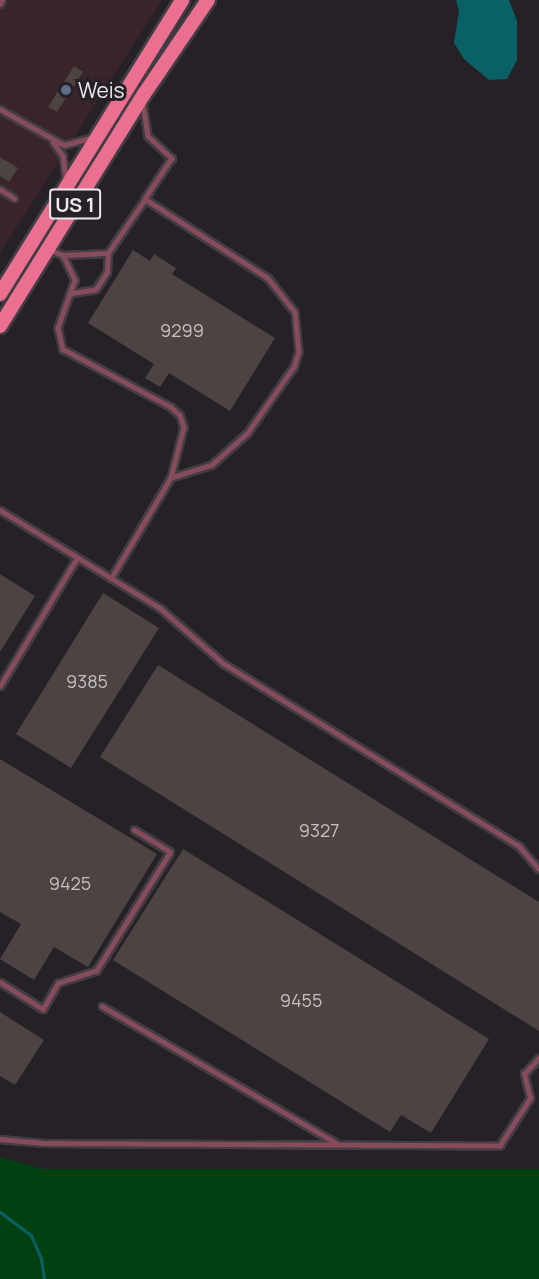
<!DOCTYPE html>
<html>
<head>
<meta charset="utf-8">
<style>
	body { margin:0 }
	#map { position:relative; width:539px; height:1279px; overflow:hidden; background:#262127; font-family:Manrope,sans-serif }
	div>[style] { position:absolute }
	.commercial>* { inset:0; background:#382429 }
	.green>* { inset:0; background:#014011 }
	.water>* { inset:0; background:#096165 }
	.stream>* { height:3px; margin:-1.5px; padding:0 1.5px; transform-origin:1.5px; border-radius:1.5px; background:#096165 }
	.building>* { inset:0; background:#4c4342 }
	.roads { filter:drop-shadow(2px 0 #423d43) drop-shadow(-2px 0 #423d43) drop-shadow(0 2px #423d43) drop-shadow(0 -2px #423d43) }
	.service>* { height:4.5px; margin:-2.25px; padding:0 2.25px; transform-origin:2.25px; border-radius:2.25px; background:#874c5b }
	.primary>* { height:14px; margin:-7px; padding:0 7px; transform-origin:7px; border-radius:7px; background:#eb6f91 }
	.dots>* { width:16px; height:16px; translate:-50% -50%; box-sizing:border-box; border:3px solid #262127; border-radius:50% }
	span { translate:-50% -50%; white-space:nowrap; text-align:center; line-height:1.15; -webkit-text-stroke:6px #262127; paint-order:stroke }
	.number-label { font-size:18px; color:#c3bfc2 }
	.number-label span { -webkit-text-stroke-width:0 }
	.shield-label span { padding:2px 4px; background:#262127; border:2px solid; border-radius:4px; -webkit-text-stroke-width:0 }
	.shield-label { font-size:20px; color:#ebe8ec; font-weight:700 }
	.poi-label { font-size:21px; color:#ebe8ec }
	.left { translate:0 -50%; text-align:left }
</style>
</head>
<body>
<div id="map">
	<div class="commercial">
		<div style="clip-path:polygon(0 0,162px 0,0 253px)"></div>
	</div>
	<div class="green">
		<div style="clip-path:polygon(0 1157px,43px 1169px,539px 1169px,539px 1279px,0 1279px)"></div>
	</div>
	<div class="water">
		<div style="clip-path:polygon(456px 0,509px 0,517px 21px,517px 60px,507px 79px,489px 80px,464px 59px,454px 43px,459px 11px)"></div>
	</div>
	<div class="stream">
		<div style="left:0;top:1212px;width:39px;rotate:37deg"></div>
		<div style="left:31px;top:1235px;width:25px;rotate:67deg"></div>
		<div style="left:41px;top:1258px;width:21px;rotate:82deg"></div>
	</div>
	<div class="building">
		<div style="clip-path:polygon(74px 66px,83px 72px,57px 112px,48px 107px)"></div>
		<div style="clip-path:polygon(0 157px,18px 168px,9px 182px,0 176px)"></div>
		<div style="clip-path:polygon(133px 250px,150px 261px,154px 254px,176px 268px,172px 274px,275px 338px,230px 411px,169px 373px,160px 387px,145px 378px,154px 364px,88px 323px)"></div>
		<div style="clip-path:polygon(0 574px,35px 596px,0 652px)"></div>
		<div style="clip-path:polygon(103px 593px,159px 628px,71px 768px,16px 734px)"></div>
		<div style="clip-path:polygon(158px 665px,539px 902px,539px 1031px,100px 757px)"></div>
		<div style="clip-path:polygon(0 759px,157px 854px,88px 967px,54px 947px,34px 980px,0 959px,21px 924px,0 912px)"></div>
		<div style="clip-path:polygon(183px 849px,489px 1039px,431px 1133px,401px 1115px,390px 1132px,113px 960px)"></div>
		<div style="clip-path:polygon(0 1012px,44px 1040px,15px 1085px,0 1076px)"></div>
	</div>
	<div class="roads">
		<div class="service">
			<div style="left:0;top:4px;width:4px;rotate:-63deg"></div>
			<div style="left:143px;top:104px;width:32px;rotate:81deg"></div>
			<div style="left:148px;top:136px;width:33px;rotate:43deg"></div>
			<div style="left:172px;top:158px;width:49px;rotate:123.4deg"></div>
			<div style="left:0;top:109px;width:73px;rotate:29.4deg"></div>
			<div style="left:64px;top:145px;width:27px;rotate:-15deg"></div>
			<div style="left:53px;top:142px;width:17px;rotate:54deg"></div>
			<div style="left:63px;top:156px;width:22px;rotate:82deg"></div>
			<div style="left:0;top:189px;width:17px;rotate:33deg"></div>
			<div style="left:50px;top:250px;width:14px;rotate:21deg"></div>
			<div style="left:63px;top:255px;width:45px;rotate:-2.5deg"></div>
			<div style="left:108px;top:253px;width:65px;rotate:-55.6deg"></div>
			<div style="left:145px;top:199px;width:146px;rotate:32.7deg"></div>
			<div style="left:268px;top:278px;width:43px;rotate:51.5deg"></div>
			<div style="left:295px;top:312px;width:40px;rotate:84.3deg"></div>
			<div style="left:299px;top:352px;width:16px;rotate:108deg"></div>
			<div style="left:294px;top:367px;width:80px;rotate:124.9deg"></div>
			<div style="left:248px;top:433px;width:48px;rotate:138.4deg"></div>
			<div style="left:212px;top:465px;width:43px;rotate:162.4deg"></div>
			<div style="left:63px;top:255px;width:28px;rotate:64deg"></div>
			<div style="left:75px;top:280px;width:51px;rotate:109.5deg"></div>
			<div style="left:58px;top:328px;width:22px;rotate:77deg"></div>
			<div style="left:63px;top:349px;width:123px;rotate:28.2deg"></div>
			<div style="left:171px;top:407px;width:12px;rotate:42deg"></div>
			<div style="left:180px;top:415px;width:13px;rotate:72deg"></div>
			<div style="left:184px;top:427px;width:53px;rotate:104.3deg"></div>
			<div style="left:171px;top:478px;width:117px;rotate:120.7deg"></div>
			<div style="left:72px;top:293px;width:24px;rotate:-9deg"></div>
			<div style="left:96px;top:289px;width:20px;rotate:-57deg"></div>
			<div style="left:107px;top:272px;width:19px;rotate:-87deg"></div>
			<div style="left:0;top:510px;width:188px;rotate:31.5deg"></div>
			<div style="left:160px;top:608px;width:84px;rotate:41.1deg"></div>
			<div style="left:223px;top:663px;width:348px;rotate:31.7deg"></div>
			<div style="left:519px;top:846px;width:30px;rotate:49deg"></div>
			<div style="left:0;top:686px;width:149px;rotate:-59deg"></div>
			<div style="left:0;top:982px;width:51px;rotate:32.1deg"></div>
			<div style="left:43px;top:1009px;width:30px;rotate:-60deg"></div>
			<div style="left:58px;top:983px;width:40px;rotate:-18deg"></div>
			<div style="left:96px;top:971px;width:140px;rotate:-58.1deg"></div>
			<div style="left:170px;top:852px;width:42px;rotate:-148.6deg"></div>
			<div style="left:102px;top:1006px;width:271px;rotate:30.3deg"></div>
			<div style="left:0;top:1139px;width:44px;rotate:5.2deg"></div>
			<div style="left:44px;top:1143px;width:456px;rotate:0.3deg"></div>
			<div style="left:500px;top:1145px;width:56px;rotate:-57.4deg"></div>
			<div style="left:530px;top:1098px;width:25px;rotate:-104deg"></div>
			<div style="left:524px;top:1074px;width:22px;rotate:-47deg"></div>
		</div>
		<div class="primary">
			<div style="left:0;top:294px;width:346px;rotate:-58.2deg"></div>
			<div style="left:0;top:326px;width:273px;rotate:-58.2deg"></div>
			<div style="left:144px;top:94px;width:114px;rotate:-55.8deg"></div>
		</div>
	</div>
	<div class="dots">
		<div style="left:66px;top:90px;background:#5c6f8a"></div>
	</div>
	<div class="number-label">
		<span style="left:182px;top:330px">9299</span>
		<span style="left:87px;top:681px">9385</span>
		<span style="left:319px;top:830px">9327</span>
		<span style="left:70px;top:883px">9425</span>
		<span style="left:301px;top:1000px">9455</span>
	</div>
	<div class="shield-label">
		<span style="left:75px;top:204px">US 1</span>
	</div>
	<div class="poi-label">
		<span class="left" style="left:78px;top:90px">Weis</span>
	</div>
</div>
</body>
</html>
